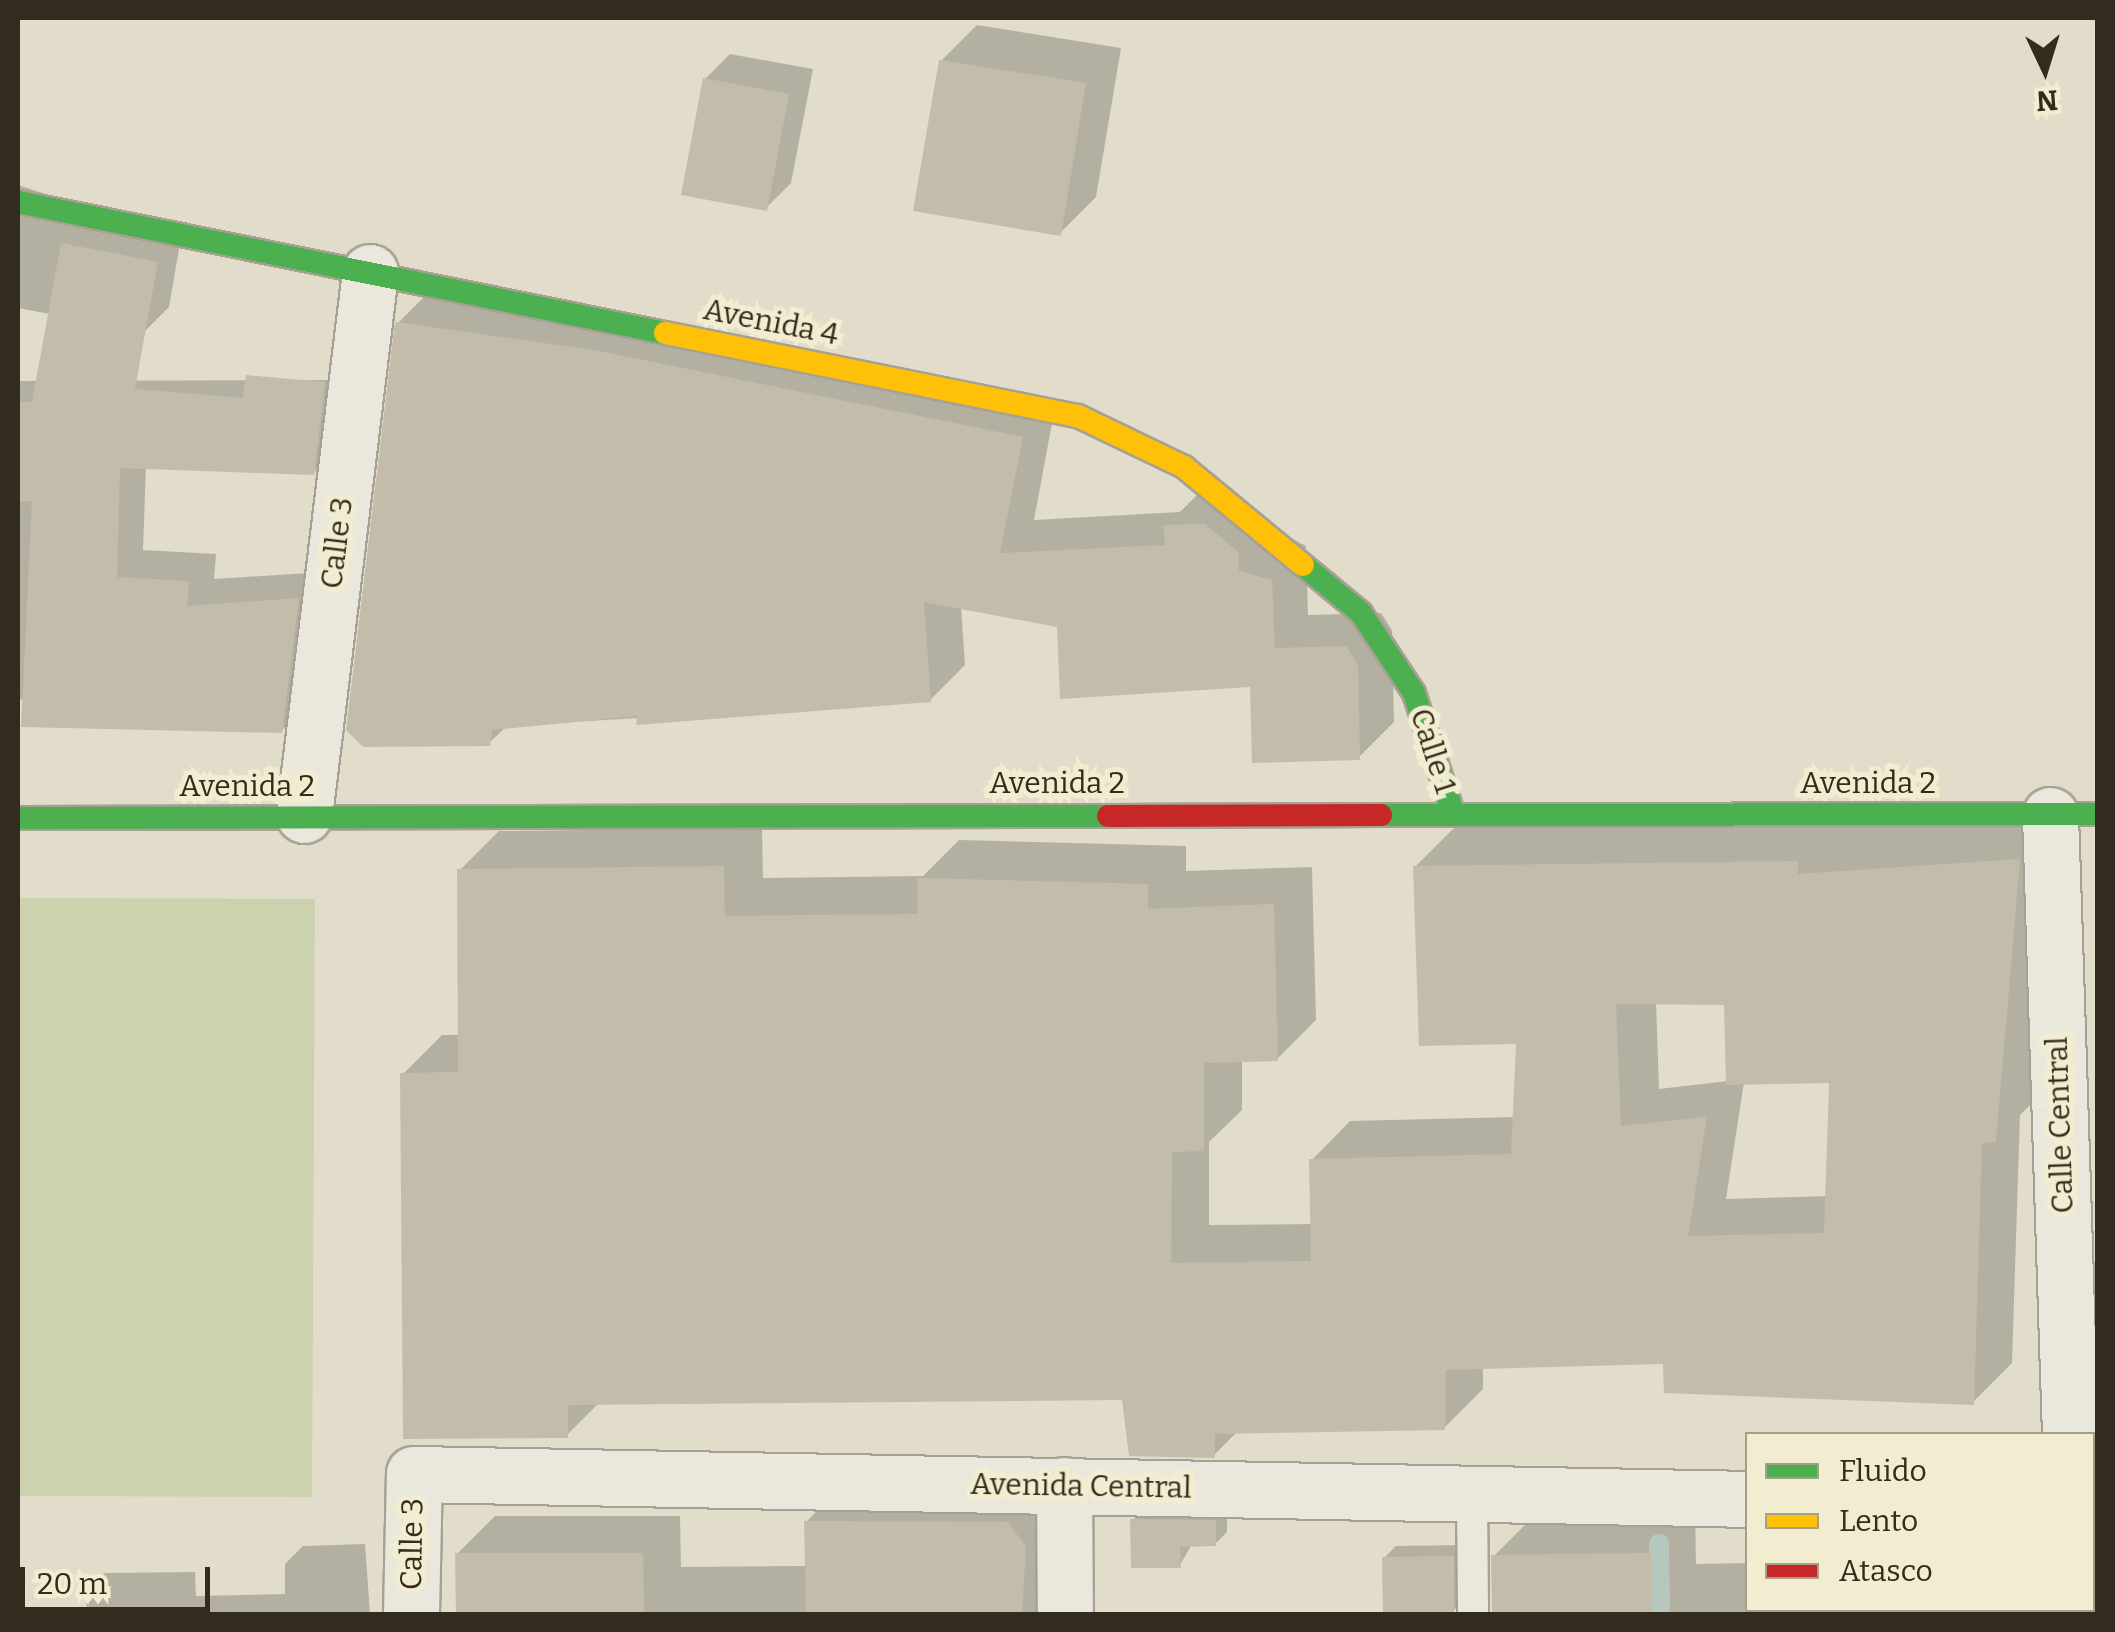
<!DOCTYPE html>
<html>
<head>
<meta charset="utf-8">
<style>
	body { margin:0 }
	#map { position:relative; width:2115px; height:1632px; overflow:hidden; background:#e1ddca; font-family:Bitter,serif }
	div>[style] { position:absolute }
	.green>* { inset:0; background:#ccd1ae }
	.shadow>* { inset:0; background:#0003 }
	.stream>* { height:20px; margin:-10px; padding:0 10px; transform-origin:10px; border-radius:10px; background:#b6c7be }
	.building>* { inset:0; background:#c4bcab }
	.roads { filter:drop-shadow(2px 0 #a6a194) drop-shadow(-2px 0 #a6a194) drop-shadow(0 2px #a6a194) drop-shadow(0 -2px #a6a194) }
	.lane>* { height:30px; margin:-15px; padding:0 15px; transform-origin:15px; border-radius:15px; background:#eae7dc }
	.street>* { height:55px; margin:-27.5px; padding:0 27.5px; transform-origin:27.5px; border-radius:27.5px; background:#eae7dc }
	.fast>* { height:22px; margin:-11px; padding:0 11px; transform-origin:11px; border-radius:11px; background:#4caf50 }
	.slow>* { height:22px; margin:-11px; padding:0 11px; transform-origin:11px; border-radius:11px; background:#ffc107 }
	.jam>* { height:22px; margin:-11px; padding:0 11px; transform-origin:11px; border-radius:11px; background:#c62828 }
	span { translate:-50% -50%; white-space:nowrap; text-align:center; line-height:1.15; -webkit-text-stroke:10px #f2edd0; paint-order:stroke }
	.street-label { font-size:30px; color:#332b1d }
	.frame { position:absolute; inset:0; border:20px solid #332b1d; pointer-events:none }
	.legend { position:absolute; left:1745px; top:1432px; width:350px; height:180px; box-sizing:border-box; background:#f2edd0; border:2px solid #a69f88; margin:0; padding:12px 18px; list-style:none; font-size:30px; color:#332b1d }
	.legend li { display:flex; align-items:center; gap:20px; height:50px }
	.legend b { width:50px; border:2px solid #a69f88 }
	.north { position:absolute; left:1995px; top:20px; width:100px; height:100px; -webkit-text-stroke:8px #f2edd0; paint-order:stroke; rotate:176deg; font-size:28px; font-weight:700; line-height:40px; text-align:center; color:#332b1d }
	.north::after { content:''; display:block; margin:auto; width:35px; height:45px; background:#332b1d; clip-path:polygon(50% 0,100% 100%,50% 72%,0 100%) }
	.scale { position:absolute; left:20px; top:1567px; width:190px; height:45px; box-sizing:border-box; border:5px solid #332b1d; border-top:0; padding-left:12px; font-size:30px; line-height:35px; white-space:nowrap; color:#332b1d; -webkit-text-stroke:8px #f2edd0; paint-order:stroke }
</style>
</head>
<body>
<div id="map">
	<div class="green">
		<div style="clip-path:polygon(18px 898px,315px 899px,312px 1497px,18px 1496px)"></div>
	</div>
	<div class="shadow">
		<div style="clip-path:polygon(977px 25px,1121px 48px,1096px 197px,1060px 233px,941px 61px)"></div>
		<div style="clip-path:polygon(730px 54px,813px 69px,791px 183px,766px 208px,705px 79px)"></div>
		<div style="clip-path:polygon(18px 185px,181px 238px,169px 307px,144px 332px,18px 308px)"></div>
		<div style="clip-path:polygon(432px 289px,1056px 402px,1034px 520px,1180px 512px,1201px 491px,1306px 546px,1308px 615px,1381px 613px,1392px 630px,1394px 722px,1359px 757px,1252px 684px,1059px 625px,961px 606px,965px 665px,930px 700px,507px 726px,489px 743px,398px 323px)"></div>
		<div style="clip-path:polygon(330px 380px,341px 445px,313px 473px,146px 466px,143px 550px,216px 554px,214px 579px,325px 572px,309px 702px,282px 730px,18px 699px,18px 381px)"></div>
		<div style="clip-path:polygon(evenodd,2058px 821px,2034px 1101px,2020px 1115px,2012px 1363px,1973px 1402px,1665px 1361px,1483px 1366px,1483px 1389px,1444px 1428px,1238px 1431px,1214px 1455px,1124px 1398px,600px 1402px,567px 1435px,403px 1074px,442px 1035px,460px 1035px,460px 870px,499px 831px,762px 828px,763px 878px,923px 876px,959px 840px,1186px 846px,1186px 871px,1312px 867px,1316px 1020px,1277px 1059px,1242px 1059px,1242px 1110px,1209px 1142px,1209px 1225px,1313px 1224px,1312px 1160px,1350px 1121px,1515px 1117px,1518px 1042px,1415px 867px,1454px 828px,2058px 821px,1656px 1002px,1727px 1002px,1728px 1081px,1659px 1089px,1656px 1002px,2058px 821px,1832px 1080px,1828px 1196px,1726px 1199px,1744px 1082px,1832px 1080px)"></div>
		<div style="clip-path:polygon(844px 1484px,1047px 1485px,1048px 1614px,459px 1614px,457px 1554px,495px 1516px,680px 1516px,681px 1567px,807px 1566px,806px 1522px)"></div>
		<div style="clip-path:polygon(1145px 1508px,1227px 1509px,1227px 1532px,1215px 1544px,1192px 1544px,1180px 1565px,1133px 1520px)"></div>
		<div style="clip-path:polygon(1695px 1508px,1696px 1564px,1748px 1563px,1748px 1610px,2042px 1610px,1495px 1614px,1494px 1556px,1539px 1511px)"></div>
		<div style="clip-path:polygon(365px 1544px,370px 1614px,87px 1614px,86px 1592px,104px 1573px,195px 1572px,196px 1596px,285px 1594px,285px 1564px,303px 1546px)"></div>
		<div style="clip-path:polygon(1465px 1545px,1465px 1599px,1453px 1611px,1384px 1558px,1396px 1546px)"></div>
	</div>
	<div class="stream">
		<div style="left:1659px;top:1544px;width:70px;rotate:89.2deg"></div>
	</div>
	<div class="building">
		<div style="clip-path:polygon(939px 60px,1086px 83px,1061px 236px,913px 211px)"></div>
		<div style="clip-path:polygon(703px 78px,789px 94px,767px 211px,681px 195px)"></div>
		<div style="clip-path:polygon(61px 243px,158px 262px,135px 389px,243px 398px,246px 375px,325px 382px,314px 475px,120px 468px,117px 577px,189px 581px,187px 606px,299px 598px,282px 733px,21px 727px,32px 501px,18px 501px,18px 402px,32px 402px)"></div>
		<div style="clip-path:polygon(395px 322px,594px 350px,1023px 437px,1000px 553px,1165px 545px,1163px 525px,1205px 524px,1239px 553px,1239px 571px,1272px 580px,1275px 648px,1346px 646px,1358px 665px,1360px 760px,1252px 763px,1250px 687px,1060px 699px,1057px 627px,924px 602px,931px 702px,636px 725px,637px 716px,492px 730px,490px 746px,363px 747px,346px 730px)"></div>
		<div style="clip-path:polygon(evenodd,2020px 859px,1996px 1142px,1982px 1143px,1974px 1405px,1664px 1393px,1663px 1364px,1446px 1370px,1445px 1430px,1215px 1434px,1215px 1458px,1129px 1456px,1122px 1400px,568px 1405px,568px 1438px,403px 1439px,400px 1073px,458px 1072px,457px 869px,724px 866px,725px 916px,918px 914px,917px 878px,1148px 884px,1148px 909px,1274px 904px,1278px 1061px,1204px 1063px,1204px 1151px,1172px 1152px,1171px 1263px,1311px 1261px,1309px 1159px,1511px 1154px,1516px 1044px,1419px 1046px,1413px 866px,1798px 861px,1798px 874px,2020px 859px,1616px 1004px,1724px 1005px,1726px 1085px,1829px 1083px,1824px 1233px,1688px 1236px,1707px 1117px,1621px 1126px,1616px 1004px)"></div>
		<div style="clip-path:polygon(1130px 1519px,1216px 1520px,1216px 1546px,1180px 1547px,1181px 1568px,1131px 1568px)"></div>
		<div style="clip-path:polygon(804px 1521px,1008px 1522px,1026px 1547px,1022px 1614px,806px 1614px)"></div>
		<div style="clip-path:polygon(455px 1553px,643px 1553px,644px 1614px,456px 1614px)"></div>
		<div style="clip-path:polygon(1651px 1553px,1652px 1614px,1492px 1613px,1491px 1555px)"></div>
		<div style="clip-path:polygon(1454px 1556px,1454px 1613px,1383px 1613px,1382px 1557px)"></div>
	</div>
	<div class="roads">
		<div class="lane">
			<div style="left:1472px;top:1495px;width:119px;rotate:89.5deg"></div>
		</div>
		<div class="street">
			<div style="left:304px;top:815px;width:547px;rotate:-83.07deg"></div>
			<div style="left:2050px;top:815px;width:619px;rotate:88.15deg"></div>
			<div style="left:1064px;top:1485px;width:129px;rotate:89.6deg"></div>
			<div style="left:2092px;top:1504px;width:6px"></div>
			<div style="left:2073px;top:1610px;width:4px;rotate:90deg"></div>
			<div style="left:411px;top:1614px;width:140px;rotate:-88.8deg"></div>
			<div style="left:414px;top:1474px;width:1334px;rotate:1.07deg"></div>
		</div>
		<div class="fast">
			<div style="left:18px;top:202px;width:660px;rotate:11.45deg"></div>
			<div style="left:1303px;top:565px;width:75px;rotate:39.6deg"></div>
			<div style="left:1361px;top:613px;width:96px;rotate:56.5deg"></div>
			<div style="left:1414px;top:693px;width:123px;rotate:72deg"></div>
			<div style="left:1381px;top:815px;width:717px;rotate:-0.08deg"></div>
			<div style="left:18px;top:818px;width:1090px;rotate:-0.11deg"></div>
		</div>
		<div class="slow">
			<div style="left:665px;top:333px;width:421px;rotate:11.4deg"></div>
			<div style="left:1078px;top:416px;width:118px;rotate:25.7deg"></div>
			<div style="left:1184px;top:467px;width:154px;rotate:39.5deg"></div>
		</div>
		<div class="jam">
			<div style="left:1108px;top:816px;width:273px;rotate:-0.2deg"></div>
		</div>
	</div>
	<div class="street-label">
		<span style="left:771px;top:322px;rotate:11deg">Avenida 4</span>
		<span style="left:337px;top:543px;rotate:-83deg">Calle 3</span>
		<span style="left:1433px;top:751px;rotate:72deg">Calle 1</span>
		<span style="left:1057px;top:783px">Avenida 2</span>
		<span style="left:1868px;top:783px">Avenida 2</span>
		<span style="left:247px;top:786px">Avenida 2</span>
		<span style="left:2060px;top:1125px;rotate:-92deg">Calle Central</span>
		<span style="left:1081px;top:1486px;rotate:1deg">Avenida Central</span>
		<span style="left:412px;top:1544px;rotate:-89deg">Calle 3</span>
	</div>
	<div class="frame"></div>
	<ul class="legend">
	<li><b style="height:12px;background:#4caf50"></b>Fluido</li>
	<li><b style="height:12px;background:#ffc107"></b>Lento</li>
	<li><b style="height:12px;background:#c62828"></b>Atasco</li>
	</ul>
	<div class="north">N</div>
	<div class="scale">20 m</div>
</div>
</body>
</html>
